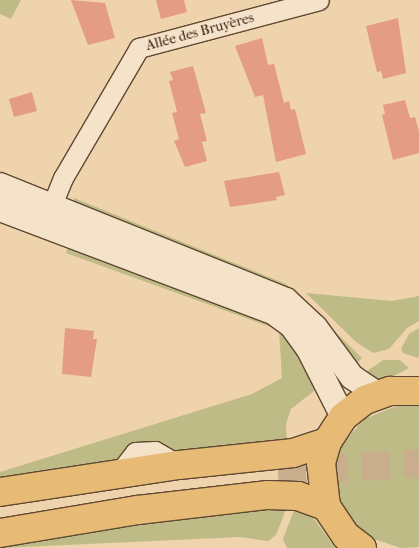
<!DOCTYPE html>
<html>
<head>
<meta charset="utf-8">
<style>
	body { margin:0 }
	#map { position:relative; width:419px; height:548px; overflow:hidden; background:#eed3ac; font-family:"IM FELL French Canon",serif }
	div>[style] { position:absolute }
	.green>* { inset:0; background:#bebb86 }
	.building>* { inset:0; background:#e59c85 }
	.primary-tunnel>* { height:28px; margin-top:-14px; transform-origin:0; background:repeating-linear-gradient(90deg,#c8ae8c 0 28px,transparent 0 42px) }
	.roads { filter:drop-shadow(1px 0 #604832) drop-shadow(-1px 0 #604832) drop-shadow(0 1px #604832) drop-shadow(0 -1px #604832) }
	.minor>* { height:19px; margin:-9.5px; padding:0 9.5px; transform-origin:9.5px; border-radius:9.5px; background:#f4e2c9 }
	.tertiary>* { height:24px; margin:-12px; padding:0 12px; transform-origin:12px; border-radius:12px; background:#f4e2c9 }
	.primary>* { height:28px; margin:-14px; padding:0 14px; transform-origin:14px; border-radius:14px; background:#e7ba76 }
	span { translate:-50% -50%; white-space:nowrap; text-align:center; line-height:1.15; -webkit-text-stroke:4px #f4e2c9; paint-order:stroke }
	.street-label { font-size:14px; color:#30190a }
</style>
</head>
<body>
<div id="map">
	<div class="green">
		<div style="clip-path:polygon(0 0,21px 0,11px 19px,0 14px)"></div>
		<div style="clip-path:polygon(74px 198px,286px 284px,362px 358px,354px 367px,74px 203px)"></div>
		<div style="clip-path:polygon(69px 244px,247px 308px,283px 329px,317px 384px,314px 391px,291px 409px,286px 424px,287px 446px,0 487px,0 472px,252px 394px,282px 378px,279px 330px,66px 253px)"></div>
		<div style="clip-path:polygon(306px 293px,392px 301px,419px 296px,419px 321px,407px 328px,389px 349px,373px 353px,356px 342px)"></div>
		<div style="clip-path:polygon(419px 328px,419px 355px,418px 358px,403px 353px,401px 349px,409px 334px)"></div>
		<div style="clip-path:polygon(383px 360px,400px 360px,409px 368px,384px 381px,362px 375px)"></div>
		<div style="clip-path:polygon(396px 406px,419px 406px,419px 547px,401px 548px,368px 537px,344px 512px,338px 496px,336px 462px,342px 445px,364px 419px)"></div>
		<div style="clip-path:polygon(290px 499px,276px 535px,268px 541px,240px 537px,0 548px,0 544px)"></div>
		<div style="clip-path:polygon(296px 505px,310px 513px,335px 548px,287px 548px,283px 539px)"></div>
	</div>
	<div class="building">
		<div style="clip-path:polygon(71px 0,105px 3px,115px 38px,88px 45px)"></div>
		<div style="clip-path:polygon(156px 0,184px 0,187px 12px,161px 19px)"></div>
		<div style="clip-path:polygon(398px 18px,406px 73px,383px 79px,381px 71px,377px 72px,366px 26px)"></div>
		<div style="clip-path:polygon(262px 38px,268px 65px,274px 64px,284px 103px,289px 101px,291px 110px,295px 109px,306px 154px,276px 162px,263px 95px,255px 97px,235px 46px)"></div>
		<div style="clip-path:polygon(193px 66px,206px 113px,200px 114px,207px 141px,202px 142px,207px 161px,185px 167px,174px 141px,179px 139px,172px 113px,177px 112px,169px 81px,173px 80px,170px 72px)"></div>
		<div style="clip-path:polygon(32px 92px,37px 111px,14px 117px,9px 99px)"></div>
		<div style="clip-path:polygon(405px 100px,410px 118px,415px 117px,419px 131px,419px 153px,393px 160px,382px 115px,385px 114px,383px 105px)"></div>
		<div style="clip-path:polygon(279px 172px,285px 195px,276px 197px,277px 200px,230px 207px,224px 181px)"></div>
		<div style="clip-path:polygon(65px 328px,94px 331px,93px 339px,97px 339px,91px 377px,62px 374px)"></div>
	</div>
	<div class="primary-tunnel">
		<div style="left:278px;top:472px;width:141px;rotate:-3.7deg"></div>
	</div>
	<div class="roads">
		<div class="minor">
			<div style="left:52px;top:205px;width:29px;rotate:-68deg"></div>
			<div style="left:63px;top:178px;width:151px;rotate:-59.7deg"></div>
			<div style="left:139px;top:48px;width:186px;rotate:-14.9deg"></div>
			<div style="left:118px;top:474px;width:28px;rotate:-52deg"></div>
			<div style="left:135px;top:452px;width:20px;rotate:-3deg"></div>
			<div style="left:155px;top:451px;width:28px;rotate:30deg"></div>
		</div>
		<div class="tertiary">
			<div style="left:0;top:185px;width:308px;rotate:21.9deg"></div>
			<div style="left:286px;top:300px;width:40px;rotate:43deg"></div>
			<div style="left:315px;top:327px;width:62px;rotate:53.5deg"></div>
			<div style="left:352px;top:377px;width:30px;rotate:34deg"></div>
			<div style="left:0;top:209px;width:292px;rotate:20.7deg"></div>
			<div style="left:273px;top:312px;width:22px;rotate:36deg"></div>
			<div style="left:291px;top:325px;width:29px;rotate:54deg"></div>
			<div style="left:308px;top:348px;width:77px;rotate:63.1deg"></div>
		</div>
		<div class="primary">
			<div style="left:0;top:492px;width:181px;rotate:-8.6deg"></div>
			<div style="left:179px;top:465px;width:115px;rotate:-6deg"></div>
			<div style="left:293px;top:453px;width:36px;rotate:-18deg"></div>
			<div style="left:0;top:533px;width:140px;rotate:-9.5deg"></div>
			<div style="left:138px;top:510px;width:131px;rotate:-6.6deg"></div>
			<div style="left:268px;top:495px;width:30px;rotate:2deg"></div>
			<div style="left:298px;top:496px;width:30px;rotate:20deg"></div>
			<div style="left:362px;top:548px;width:20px;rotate:-143deg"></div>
			<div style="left:346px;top:536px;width:36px;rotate:-124deg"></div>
			<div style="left:326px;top:506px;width:43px;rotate:-96.6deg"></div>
			<div style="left:321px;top:463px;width:22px;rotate:-74deg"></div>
			<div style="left:327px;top:442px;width:30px;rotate:-57deg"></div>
			<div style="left:343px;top:417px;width:28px;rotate:-38deg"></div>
			<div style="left:365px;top:400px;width:27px;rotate:-20deg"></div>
			<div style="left:390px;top:391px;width:29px"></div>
		</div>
	</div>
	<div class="street-label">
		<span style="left:200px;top:32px;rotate:-15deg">Allée des Bruyères</span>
	</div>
</div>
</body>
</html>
